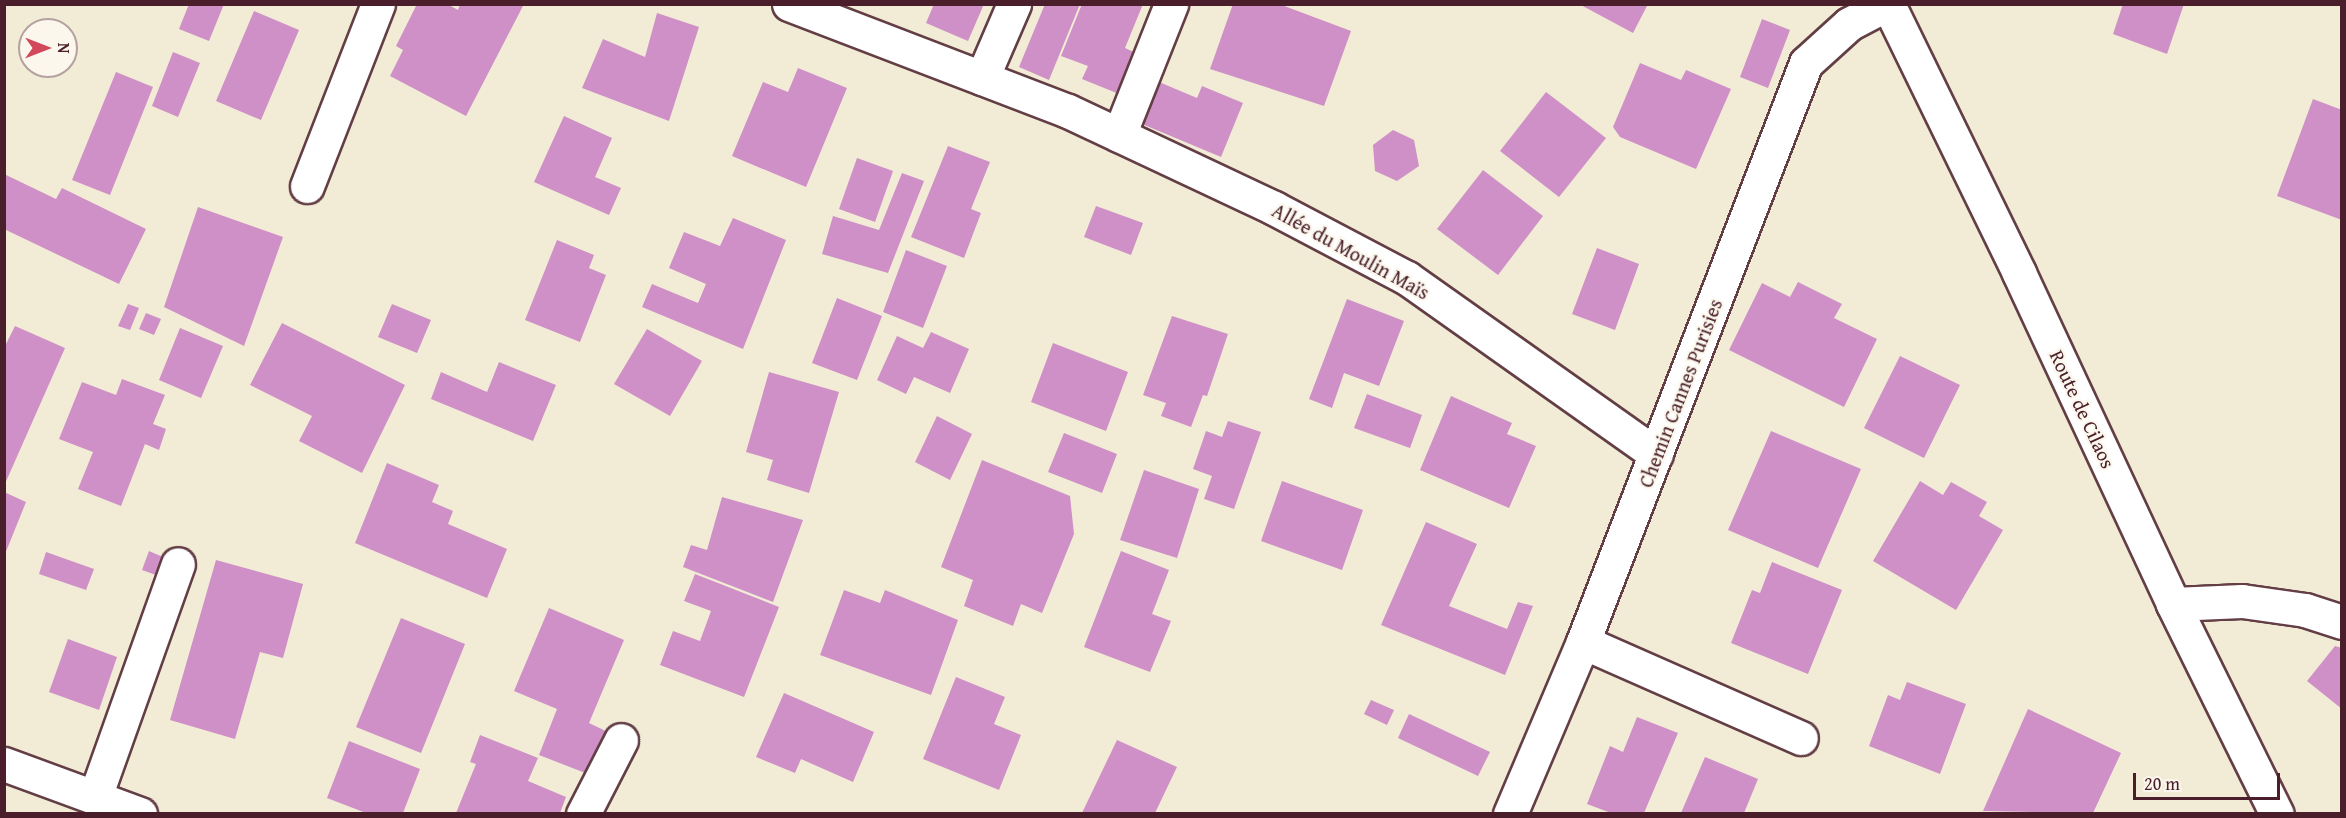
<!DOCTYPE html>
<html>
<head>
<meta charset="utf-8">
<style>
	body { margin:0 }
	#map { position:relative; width:2346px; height:818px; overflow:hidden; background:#f2ecd6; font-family:"Gentium Book Plus",serif }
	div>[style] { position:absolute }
	.building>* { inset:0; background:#ce90c6 }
	.roads { filter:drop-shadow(2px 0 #633e45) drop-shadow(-2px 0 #633e45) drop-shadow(0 2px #633e45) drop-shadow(0 -2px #633e45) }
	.minor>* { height:33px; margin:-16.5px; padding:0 16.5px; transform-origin:16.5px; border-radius:16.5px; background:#fff }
	.major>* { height:33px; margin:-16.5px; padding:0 16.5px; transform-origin:16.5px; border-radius:16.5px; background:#fff }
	span { translate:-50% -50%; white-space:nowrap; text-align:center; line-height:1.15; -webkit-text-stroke:4.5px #fbf7ec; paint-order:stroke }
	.street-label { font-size:20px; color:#4a1f2b }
	.frame { position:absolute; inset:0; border:6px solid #4a1f2b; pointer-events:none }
	.north { position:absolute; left:18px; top:18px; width:60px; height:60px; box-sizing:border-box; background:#fbf7ec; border:2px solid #b4a19f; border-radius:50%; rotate:90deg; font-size:16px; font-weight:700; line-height:24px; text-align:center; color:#4a1f2b }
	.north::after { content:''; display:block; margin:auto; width:21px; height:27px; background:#d1495b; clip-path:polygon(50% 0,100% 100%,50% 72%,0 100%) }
	.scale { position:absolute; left:2133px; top:773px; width:147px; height:27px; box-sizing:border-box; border:3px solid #4a1f2b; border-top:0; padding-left:8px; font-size:18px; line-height:21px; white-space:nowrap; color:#4a1f2b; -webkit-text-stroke:4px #fbf7ec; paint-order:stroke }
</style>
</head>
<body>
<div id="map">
	<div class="building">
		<div style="clip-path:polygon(189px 4px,224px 4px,209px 41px,179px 29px)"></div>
		<div style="clip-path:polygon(417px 4px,447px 4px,458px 10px,460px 4px,524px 4px,466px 116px,390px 76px,403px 50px,396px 46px)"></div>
		<div style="clip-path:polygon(934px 4px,984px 4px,968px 41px,926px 23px)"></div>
		<div style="clip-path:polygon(1045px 4px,1080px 4px,1049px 80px,1019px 67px)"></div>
		<div style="clip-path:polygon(1082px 4px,1143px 4px,1125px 48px,1136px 53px,1119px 94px,1082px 79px,1088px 66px,1061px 56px)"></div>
		<div style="clip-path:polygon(1233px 4px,1279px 4px,1351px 31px,1324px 106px,1210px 69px)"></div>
		<div style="clip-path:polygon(1579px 4px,1648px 4px,1633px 33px)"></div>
		<div style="clip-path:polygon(2123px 4px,2184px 4px,2167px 54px,2113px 34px)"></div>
		<div style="clip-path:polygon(254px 11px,299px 30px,261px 120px,216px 101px)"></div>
		<div style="clip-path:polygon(657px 13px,699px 27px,669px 121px,582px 88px,603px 39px,645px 57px)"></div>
		<div style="clip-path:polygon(1762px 19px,1790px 30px,1768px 88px,1740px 77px)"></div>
		<div style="clip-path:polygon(173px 52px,200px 63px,178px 117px,152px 106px)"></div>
		<div style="clip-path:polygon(1640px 63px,1681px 80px,1686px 70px,1731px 89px,1696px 169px,1620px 137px,1613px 127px)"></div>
		<div style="clip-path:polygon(798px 68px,847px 88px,806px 187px,732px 156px,763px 82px,788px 92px)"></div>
		<div style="clip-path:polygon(116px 72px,153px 87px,110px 195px,72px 180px)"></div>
		<div style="clip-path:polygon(1159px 82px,1197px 98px,1202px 86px,1243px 103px,1221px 157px,1142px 124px)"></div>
		<div style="clip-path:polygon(1546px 92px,1606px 138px,1559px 197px,1500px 151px)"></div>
		<div style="clip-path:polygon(2313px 99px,2342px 110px,2342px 220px,2277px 196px)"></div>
		<div style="clip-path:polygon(564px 116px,612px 138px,595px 177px,621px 188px,609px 215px,534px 182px)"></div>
		<div style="clip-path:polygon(1393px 130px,1414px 140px,1419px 166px,1397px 181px,1375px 171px,1373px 145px)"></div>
		<div style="clip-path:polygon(948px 146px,990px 162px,971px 209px,981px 213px,964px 258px,911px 237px)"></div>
		<div style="clip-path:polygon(857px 158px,893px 171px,875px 222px,839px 209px)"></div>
		<div style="clip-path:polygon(1483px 170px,1543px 216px,1498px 275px,1437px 229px)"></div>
		<div style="clip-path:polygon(902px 173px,924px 181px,888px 273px,822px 254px,833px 216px,879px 230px)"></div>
		<div style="clip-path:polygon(4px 174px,56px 199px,62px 188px,146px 229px,119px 284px,4px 229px)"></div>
		<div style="clip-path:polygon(1096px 206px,1143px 223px,1131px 255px,1084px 237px)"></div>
		<div style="clip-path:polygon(198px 207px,283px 237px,244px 346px,164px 307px)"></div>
		<div style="clip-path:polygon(733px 218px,786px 240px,743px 349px,642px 307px,652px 284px,698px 303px,706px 284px,669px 268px,684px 232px,720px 246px)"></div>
		<div style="clip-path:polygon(557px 240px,594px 255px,589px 268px,606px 275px,580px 342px,525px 320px)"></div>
		<div style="clip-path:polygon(1597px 248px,1639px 264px,1615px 330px,1572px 314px)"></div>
		<div style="clip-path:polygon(906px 250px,947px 266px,923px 328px,883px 312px)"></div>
		<div style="clip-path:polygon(1798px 282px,1842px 304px,1834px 318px,1877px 339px,1844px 407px,1729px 350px,1762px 283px,1790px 297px)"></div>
		<div style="clip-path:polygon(837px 298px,882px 316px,857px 380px,812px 363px)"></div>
		<div style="clip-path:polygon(1347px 299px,1404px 321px,1379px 386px,1344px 373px,1332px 408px,1309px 399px)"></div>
		<div style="clip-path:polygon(128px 304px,139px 308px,130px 330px,118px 326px)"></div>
		<div style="clip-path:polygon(392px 304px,431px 320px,417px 353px,378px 337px)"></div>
		<div style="clip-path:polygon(146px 313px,161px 319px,154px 335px,139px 329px)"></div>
		<div style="clip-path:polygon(1172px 316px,1228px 334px,1207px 396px,1203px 395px,1191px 427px,1161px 416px,1166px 403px,1143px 395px)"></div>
		<div style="clip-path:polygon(282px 323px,405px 385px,362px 473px,299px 441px,312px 416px,250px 385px)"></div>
		<div style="clip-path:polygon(15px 326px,65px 348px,4px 486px,4px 348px)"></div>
		<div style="clip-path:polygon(180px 328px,223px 346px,201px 398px,159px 380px)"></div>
		<div style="clip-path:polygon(647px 329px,702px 361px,670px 416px,614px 384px)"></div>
		<div style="clip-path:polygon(931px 332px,969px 349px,950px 393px,914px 377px,906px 394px,877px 380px,897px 336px,923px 348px)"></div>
		<div style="clip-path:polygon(1053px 343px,1128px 372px,1106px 431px,1031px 402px)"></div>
		<div style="clip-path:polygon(1900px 356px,1960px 385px,1924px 458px,1864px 428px)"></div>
		<div style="clip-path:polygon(499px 362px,556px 385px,533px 441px,431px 399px,441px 372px,487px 392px)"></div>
		<div style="clip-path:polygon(769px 372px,839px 392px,809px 493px,767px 480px,773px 460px,746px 452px)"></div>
		<div style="clip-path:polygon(122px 379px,165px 395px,153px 424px,166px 429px,159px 450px,145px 444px,121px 506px,78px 489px,93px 452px,59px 439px,82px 382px,116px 395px)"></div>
		<div style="clip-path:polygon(1367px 394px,1422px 415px,1410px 448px,1354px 428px)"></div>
		<div style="clip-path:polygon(1451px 396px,1512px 423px,1507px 434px,1536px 446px,1509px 508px,1420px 470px)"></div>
		<div style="clip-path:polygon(937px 416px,972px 434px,950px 480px,915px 462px)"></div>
		<div style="clip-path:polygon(1228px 421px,1261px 432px,1234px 509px,1204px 499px,1212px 476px,1193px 469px,1206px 431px,1222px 437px)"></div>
		<div style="clip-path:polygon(1771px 431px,1861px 469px,1818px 568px,1728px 530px)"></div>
		<div style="clip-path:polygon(1064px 433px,1117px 454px,1102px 493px,1048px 472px)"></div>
		<div style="clip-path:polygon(982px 460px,1070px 496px,1074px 534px,1042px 613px,1021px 604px,1013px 626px,964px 606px,973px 580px,941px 567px)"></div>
		<div style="clip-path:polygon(387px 463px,439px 485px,432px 502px,453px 511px,448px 524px,507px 549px,487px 598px,355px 543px)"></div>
		<div style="clip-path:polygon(1144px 470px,1199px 489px,1177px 558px,1120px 540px)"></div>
		<div style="clip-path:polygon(1282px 481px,1363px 510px,1342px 570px,1261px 541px)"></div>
		<div style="clip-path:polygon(1920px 481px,1943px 495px,1951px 482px,1987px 502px,1979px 516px,2003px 530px,1956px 610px,1873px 561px)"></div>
		<div style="clip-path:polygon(4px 492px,26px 502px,5px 554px,4px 554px)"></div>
		<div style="clip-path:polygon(722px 497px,803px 520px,773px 602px,683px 567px,691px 545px,707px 550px)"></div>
		<div style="clip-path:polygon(1426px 522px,1477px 544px,1449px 606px,1507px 629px,1518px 602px,1533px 606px,1505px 675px,1381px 625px)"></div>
		<div style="clip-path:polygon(149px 551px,163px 557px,156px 575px,142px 570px)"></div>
		<div style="clip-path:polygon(1121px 551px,1169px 570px,1152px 614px,1171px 621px,1150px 672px,1084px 647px)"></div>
		<div style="clip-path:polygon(46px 552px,94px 569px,86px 590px,39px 574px)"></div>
		<div style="clip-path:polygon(216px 560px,303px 584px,283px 658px,260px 652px,235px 739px,170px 720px)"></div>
		<div style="clip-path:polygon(1772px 562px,1842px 590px,1808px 674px,1731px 643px,1752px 590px,1760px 593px)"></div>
		<div style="clip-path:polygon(695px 574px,779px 607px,744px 697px,660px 665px,673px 631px,700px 641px,711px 611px,684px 601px)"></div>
		<div style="clip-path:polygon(844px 590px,880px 603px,885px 590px,958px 620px,931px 695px,820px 655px)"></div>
		<div style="clip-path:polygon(549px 608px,624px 640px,589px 723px,610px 733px,593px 776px,539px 755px,557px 709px,514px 691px)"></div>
		<div style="clip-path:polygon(401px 618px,465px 644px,421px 753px,356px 727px)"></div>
		<div style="clip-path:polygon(68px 639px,117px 657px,99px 710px,49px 692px)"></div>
		<div style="clip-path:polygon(2335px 646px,2342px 648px,2342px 709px,2307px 681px)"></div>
		<div style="clip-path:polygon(956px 677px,1005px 697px,994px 724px,1021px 735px,999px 790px,923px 759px)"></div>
		<div style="clip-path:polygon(1907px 682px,1966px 704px,1940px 774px,1869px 746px,1888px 695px,1900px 700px)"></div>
		<div style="clip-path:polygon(784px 693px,874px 732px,853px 782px,801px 759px,795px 773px,756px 757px)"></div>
		<div style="clip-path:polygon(1371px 700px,1394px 710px,1387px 725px,1364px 714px)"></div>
		<div style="clip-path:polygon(2028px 709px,2121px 753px,2093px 813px,1983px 811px)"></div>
		<div style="clip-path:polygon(1409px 714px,1490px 752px,1478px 776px,1398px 738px)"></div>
		<div style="clip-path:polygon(1637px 717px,1678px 733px,1644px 813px,1611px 813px,1587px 804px,1610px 746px,1623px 752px)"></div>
		<div style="clip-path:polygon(480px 735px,538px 758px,528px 781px,566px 797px,560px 813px,456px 813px,476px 764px,470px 762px)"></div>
		<div style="clip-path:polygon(1117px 740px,1177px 767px,1155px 813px,1082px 813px)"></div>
		<div style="clip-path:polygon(349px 741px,420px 769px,403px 813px,366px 813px,327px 798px)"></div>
		<div style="clip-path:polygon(1705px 757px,1758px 779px,1744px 813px,1681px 813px)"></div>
	</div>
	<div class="roads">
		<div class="minor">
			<div style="left:789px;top:4px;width:299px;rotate:21deg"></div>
			<div style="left:1068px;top:111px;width:228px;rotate:25.2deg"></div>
			<div style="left:1274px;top:208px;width:150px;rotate:27.8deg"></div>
			<div style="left:1407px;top:278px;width:305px;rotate:35.3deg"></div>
			<div style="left:982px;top:78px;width:81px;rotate:-66.6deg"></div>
			<div style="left:1119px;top:135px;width:141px;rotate:-68.3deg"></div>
			<div style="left:307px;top:186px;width:195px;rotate:-68.7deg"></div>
			<div style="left:2173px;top:604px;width:69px;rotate:-2.5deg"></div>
			<div style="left:2242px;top:601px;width:64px;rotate:8.1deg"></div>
			<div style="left:2305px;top:610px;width:39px;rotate:18deg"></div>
			<div style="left:1583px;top:642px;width:238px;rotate:23.8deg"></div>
			<div style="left:4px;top:764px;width:145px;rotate:20.2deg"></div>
			<div style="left:95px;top:797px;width:247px;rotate:-70.4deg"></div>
			<div style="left:583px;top:814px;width:83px;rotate:-62.8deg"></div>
			<div style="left:1510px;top:814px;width:187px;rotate:-67deg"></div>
			<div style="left:1583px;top:642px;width:620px;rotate:-68.94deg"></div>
			<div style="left:1806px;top:63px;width:58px;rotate:-42.2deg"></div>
			<div style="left:1849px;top:24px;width:43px;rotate:-27.8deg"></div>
		</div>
		<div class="major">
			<div style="left:1888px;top:4px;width:299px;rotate:64deg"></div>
			<div style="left:2019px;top:273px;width:365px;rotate:65deg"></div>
			<div style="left:2173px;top:604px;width:234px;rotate:63.7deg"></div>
		</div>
	</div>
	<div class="street-label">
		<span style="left:1351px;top:251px;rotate:29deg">Allée du Moulin Maïs</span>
		<span style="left:1680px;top:393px;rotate:-69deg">Chemin Cannes Purisies</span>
		<span style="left:2083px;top:409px;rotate:65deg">Route de Cilaos</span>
	</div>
	<div class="frame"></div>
	<div class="north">N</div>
	<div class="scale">20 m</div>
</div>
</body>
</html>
